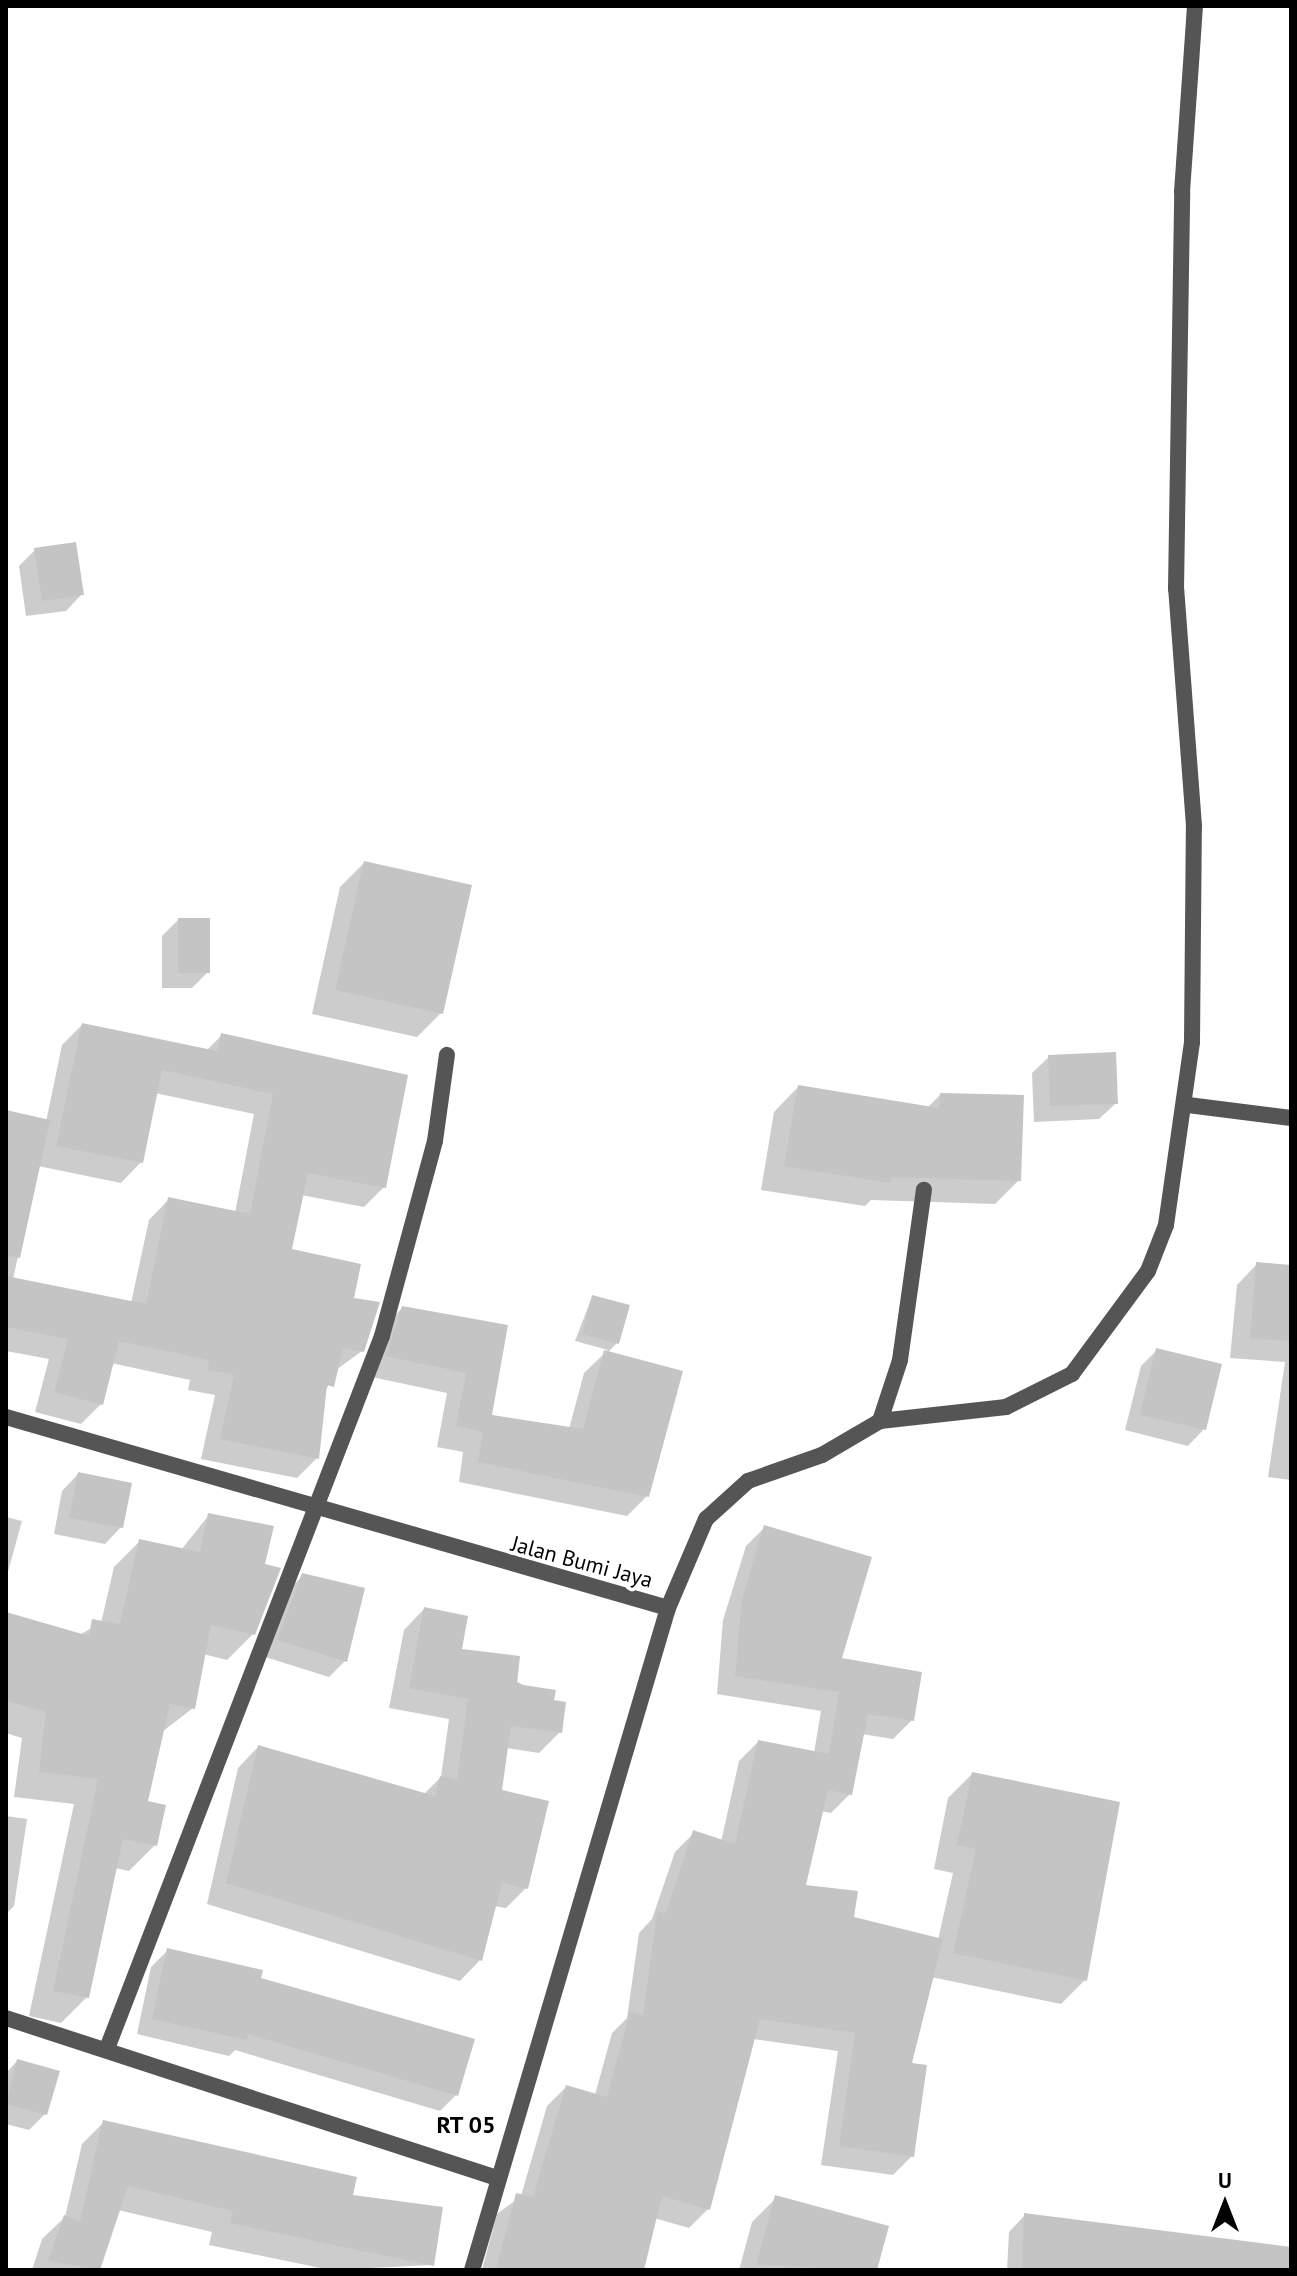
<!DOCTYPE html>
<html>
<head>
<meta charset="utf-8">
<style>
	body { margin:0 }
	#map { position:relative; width:1297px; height:2276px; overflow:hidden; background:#fff; font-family:"PT Sans",sans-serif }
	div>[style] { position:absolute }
	.shadow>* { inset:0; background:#0003 }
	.building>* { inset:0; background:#c4c4c4 }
	.street>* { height:16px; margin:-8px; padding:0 8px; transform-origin:8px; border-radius:8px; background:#555 }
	span { translate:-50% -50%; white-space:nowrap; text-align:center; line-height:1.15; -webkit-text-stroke:7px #fff; paint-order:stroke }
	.street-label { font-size:22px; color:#000 }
	.neighbourhood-label { font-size:24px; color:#000; font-weight:700 }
	.frame { position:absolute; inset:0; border:8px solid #000; pointer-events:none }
	.north { position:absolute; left:1185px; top:2164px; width:80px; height:80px; -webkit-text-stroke:6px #fff; paint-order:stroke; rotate:0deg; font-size:22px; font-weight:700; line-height:32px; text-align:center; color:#000 }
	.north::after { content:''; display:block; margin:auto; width:28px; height:36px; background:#000; clip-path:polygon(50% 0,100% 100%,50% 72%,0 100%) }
</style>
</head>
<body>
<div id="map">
	<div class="shadow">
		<div style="clip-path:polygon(35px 550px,82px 594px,66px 611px,26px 616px,19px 566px)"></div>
		<div style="clip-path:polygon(364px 863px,441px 1013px,417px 1037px,312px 1014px,340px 887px)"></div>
		<div style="clip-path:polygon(178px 920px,208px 972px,192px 988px,162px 988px,162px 936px)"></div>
		<div style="clip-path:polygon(evenodd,82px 1025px,206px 1051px,222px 1035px,384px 1187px,364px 1207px,301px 1195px,290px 1250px,351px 1299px,362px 1351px,336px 1370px,324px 1394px,317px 1458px,297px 1478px,201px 1459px,215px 1395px,188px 1390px,190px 1380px,111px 1363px,101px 1404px,81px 1424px,35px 1412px,49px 1359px,6px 1351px,6px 1114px,46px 1122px,62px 1045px,82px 1025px,155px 1093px,254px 1114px,235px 1213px,169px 1199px,149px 1220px,131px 1303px,13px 1279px,38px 1166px,121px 1183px,141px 1162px,155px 1093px)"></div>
		<div style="clip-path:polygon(1049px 1057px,1116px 1103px,1099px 1119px,1034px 1122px,1032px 1073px)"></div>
		<div style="clip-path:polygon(798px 1087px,927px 1108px,940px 1095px,1019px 1180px,995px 1204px,871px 1200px,865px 1206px,761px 1190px,774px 1112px)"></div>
		<div style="clip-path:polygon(1257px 1264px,1291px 1267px,1291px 1480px,1268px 1477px,1285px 1362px,1230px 1358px,1237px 1285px)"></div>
		<div style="clip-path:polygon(592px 1297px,617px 1343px,607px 1353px,647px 1496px,627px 1516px,459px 1482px,463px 1452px,437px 1447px,447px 1393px,367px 1376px,382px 1329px,402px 1308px,505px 1327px,490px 1417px,569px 1429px,584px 1373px,608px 1350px,575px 1341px)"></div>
		<div style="clip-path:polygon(1157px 1350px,1204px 1429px,1188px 1446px,1125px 1430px,1141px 1366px)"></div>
		<div style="clip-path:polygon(78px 1474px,121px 1527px,105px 1544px,54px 1534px,62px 1491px)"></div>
		<div style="clip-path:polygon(209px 1515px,263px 1566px,253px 1634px,227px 1660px,203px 1654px,193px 1708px,162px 1732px,145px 1803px,155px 1845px,129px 1871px,115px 1868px,87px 1997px,61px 2023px,29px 2016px,74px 1804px,14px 1797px,22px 1738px,6px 1733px,6px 1614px,79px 1635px,101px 1623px,114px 1567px,140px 1541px,181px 1550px)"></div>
		<div style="clip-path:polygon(6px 1517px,22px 1521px,6px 1579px)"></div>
		<div style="clip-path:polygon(765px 1527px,839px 1660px,912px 1720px,893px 1739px,862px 1734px,850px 1794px,831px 1813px,821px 1811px,803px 1886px,852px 1918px,938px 1940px,953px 1873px,934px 1869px,948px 1798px,972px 1774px,1085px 1980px,1061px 2004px,931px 1977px,910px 2065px,912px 2156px,893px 2175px,821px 2165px,838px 2051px,753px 2039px,708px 2209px,689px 2228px,654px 2218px,642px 2270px,482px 2270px,497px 2214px,521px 2196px,547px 2106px,566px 2087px,595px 2095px,612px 2033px,627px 2018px,639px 1933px,652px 1919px,675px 1852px,694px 1833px,721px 1842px,739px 1761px,758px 1742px,814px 1753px,821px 1711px,717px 1694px,723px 1620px,746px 1546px)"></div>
		<div style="clip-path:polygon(303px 1575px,345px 1661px,329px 1677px,262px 1656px,287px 1592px)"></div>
		<div style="clip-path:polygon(424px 1609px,460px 1650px,552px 1701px,560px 1732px,539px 1753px,506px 1748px,500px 1791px,526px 1888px,506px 1908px,494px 1906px,480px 1960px,460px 1981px,207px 1904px,238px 1768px,258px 1747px,423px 1795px,441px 1777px,449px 1719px,389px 1708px,404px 1630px)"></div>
		<div style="clip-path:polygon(6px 1816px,27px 1819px,14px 1906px,6px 1914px)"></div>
		<div style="clip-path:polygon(167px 1951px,456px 2095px,440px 2111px,235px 2050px,229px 2056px,137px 2034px,151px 1967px)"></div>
		<div style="clip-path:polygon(17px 2061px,45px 2114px,29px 2130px,6px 2124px,6px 2073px)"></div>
		<div style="clip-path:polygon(104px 2122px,350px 2196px,432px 2265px,330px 2270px,209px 2245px,212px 2232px,118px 2210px,98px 2270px,32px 2270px,42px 2239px,65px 2217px,82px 2144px)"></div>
		<div style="clip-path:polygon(776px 2198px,887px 2227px,875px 2270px,739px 2270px,752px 2222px)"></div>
		<div style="clip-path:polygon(1025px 2215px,1248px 2270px,1007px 2270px,1009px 2232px)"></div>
	</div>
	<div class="building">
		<div style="clip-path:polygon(76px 542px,84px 595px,42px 601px,34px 548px)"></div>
		<div style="clip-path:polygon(364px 861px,472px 885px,443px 1014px,335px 990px)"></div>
		<div style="clip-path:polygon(178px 918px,210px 918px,210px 973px,178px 973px)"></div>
		<div style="clip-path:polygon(82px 1023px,217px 1051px,221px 1033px,408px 1075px,386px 1188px,308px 1173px,292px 1249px,361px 1264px,354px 1298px,380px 1302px,364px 1352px,343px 1348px,334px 1387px,327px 1385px,319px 1459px,220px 1439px,234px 1375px,207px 1370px,209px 1360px,119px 1341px,103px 1405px,54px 1392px,68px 1339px,6px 1327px,6px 1276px,146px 1304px,168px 1197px,250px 1214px,273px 1094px,162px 1070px,143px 1163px,56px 1146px)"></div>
		<div style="clip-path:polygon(1116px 1052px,1118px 1104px,1050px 1106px,1048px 1055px)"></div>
		<div style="clip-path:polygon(798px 1085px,939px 1108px,940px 1093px,1024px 1095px,1021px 1181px,892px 1177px,891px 1183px,784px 1166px)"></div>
		<div style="clip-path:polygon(6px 1110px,50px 1120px,20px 1258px,6px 1256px)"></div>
		<div style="clip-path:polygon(1256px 1262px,1291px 1265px,1291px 1341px,1250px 1338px)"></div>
		<div style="clip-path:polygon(592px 1295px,630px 1305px,619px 1344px,582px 1334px)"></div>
		<div style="clip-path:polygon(402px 1306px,508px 1325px,492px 1415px,583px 1429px,604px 1350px,683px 1371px,649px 1497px,478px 1462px,483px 1432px,456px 1426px,466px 1373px,386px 1356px)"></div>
		<div style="clip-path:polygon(1156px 1348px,1222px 1364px,1206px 1430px,1140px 1415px)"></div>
		<div style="clip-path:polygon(78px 1472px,132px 1483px,123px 1528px,69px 1518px)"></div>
		<div style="clip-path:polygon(208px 1513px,274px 1526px,265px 1564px,281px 1568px,255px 1635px,211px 1625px,195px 1709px,170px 1704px,148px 1801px,166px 1805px,157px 1846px,123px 1839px,89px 1998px,53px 1991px,98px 1779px,39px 1772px,46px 1712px,6px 1701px,6px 1612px,89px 1636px,92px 1619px,120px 1624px,139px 1539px,200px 1552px)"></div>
		<div style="clip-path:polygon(764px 1525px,872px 1557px,842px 1658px,922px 1672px,914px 1721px,868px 1714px,852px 1795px,828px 1790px,806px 1885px,858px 1891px,854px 1917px,943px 1939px,912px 2063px,927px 2065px,914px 2157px,839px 2146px,855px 2033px,760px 2019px,710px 2210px,662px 2196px,644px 2270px,496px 2270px,516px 2193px,533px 2197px,566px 2085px,607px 2097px,630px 2012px,643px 2015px,657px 1912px,666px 1913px,693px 1830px,735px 1844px,758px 1740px,829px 1754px,839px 1692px,735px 1676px,742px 1599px)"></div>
		<div style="clip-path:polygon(302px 1573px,365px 1588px,347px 1662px,277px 1640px)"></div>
		<div style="clip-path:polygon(424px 1607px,468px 1616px,462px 1649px,520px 1656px,517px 1684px,556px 1690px,554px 1700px,566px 1702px,562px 1733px,511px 1726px,502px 1790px,549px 1801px,528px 1889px,502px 1883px,482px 1961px,226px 1883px,258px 1745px,435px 1796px,440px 1776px,457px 1780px,468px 1699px,409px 1688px)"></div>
		<div style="clip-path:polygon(972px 1772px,1120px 1802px,1087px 1981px,953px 1953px,976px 1849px,957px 1845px)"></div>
		<div style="clip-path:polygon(167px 1948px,263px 1970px,261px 1978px,475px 2039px,458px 2096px,248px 2034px,247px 2040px,152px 2019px)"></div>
		<div style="clip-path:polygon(17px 2059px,60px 2071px,47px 2115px,6px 2104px)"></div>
		<div style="clip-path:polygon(103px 2120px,357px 2177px,353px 2195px,443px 2207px,434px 2266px,230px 2223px,233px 2211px,128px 2186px,100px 2270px,48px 2261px,64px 2215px,80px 2221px)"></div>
		<div style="clip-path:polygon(775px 2195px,889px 2226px,877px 2270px,756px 2265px)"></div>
		<div style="clip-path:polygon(1024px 2213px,1291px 2247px,1291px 2270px,1022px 2270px)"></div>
	</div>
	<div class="street">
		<div style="left:1188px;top:1105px;width:104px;rotate:7.2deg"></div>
		<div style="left:6px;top:1417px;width:689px;rotate:16.09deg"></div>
		<div style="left:668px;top:1608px;width:690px;rotate:106.49deg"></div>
		<div style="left:880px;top:1421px;width:64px;rotate:-71.8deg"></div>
		<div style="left:900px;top:1360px;width:172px;rotate:-82deg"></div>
		<div style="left:668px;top:1608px;width:97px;rotate:-66.9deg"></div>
		<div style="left:706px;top:1519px;width:57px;rotate:-42.1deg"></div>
		<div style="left:748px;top:1481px;width:78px;rotate:-19.4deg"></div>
		<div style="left:822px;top:1455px;width:67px;rotate:-30.4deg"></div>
		<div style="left:880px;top:1421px;width:127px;rotate:-6.3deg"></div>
		<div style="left:1006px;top:1407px;width:74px;rotate:-26.6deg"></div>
		<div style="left:1072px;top:1374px;width:128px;rotate:-53.6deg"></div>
		<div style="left:1148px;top:1271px;width:49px;rotate:-68.6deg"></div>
		<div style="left:1166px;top:1225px;width:185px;rotate:-81.9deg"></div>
		<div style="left:1192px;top:1042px;width:216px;rotate:-89.5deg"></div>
		<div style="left:1194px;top:826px;width:238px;rotate:-94.3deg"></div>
		<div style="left:1176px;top:589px;width:397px;rotate:-89.1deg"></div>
		<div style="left:1182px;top:192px;width:186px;rotate:-86deg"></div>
		<div style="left:6px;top:2018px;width:516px;rotate:18.05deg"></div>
		<div style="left:108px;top:2046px;width:761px;rotate:-68.9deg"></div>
		<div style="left:382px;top:1336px;width:202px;rotate:-74.8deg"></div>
		<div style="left:435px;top:1141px;width:87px;rotate:-82.1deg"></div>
	</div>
	<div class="street-label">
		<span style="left:582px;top:1562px;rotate:15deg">Jalan Bumi Jaya</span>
	</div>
	<div class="neighbourhood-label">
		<span style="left:466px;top:2125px">RT 05</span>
	</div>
	<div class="frame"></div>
	<div class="north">U</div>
</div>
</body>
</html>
